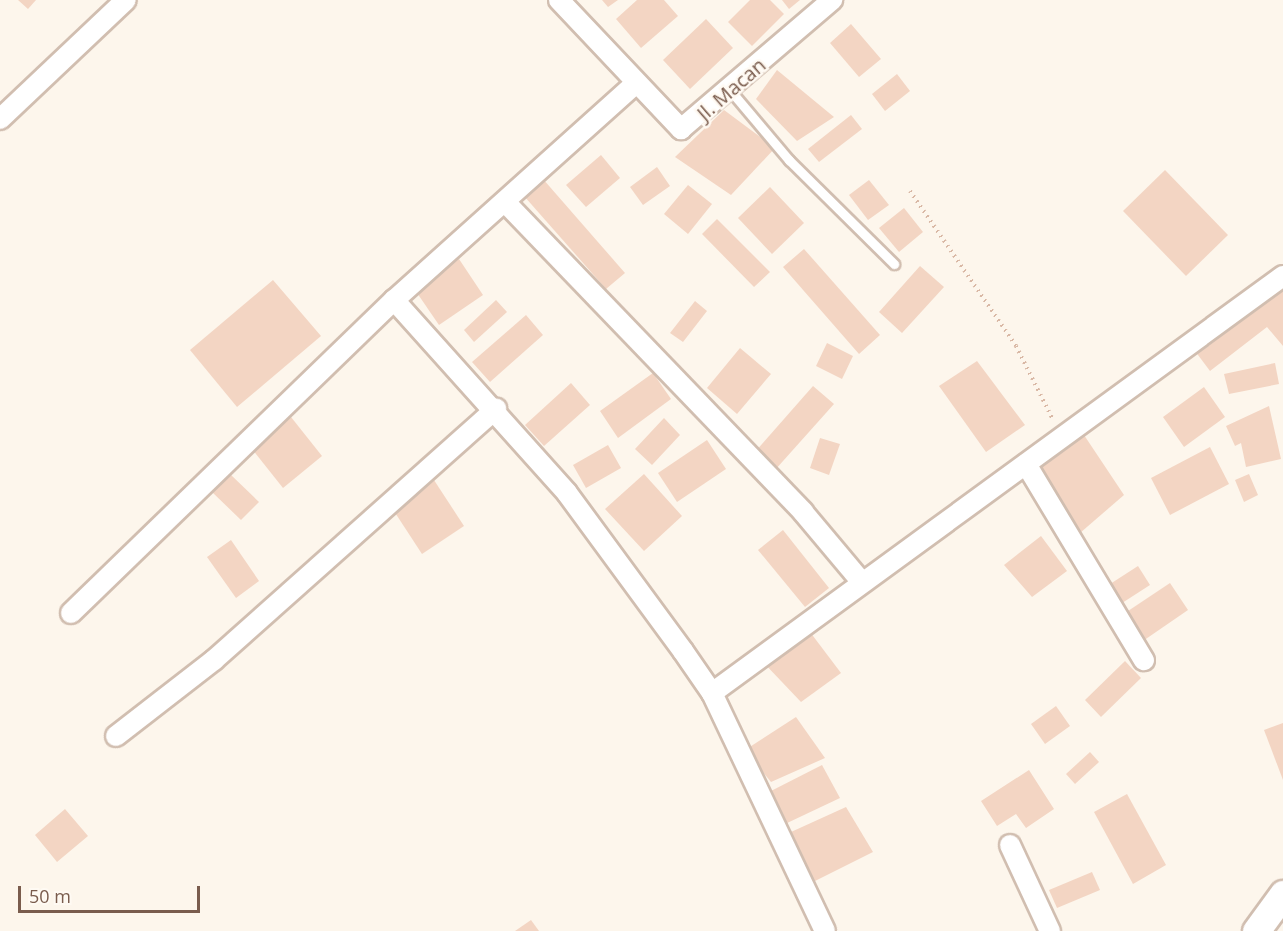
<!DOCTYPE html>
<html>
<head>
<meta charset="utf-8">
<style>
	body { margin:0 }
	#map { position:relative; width:1283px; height:931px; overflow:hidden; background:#fdf6ec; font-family:"Open Sans",sans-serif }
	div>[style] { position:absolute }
	.building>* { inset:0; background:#f3d5c3 }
	.path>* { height:4px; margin-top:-2px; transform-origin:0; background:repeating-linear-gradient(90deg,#d9b8a5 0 1.5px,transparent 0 6px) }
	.roads { filter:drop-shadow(2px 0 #d1beb0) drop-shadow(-2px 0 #d1beb0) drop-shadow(0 2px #d1beb0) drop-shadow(0 -2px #d1beb0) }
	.lane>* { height:9px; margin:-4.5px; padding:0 4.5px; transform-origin:4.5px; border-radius:4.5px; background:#fff }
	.street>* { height:20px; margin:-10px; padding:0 10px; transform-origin:10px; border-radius:10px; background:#fff }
	.secondary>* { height:27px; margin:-13.5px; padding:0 13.5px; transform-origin:13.5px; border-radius:13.5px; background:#fff }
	span { translate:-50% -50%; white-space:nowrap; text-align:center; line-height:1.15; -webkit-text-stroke:5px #fffaf3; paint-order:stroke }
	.street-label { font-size:20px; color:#7a5c4d }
	.scale { position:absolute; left:18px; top:886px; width:182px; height:27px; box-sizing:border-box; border:3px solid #7a5c4d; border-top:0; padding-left:8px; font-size:18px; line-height:21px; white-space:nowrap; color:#7a5c4d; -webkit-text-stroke:4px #fffaf3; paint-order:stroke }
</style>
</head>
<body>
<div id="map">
	<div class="building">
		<div style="clip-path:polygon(18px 0,36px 0,28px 9px)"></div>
		<div style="clip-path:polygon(602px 0,618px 0,608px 7px)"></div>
		<div style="clip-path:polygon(637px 0,664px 0,678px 16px,641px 48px,616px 19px)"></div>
		<div style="clip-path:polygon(750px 0,770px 0,784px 14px,752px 46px,728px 22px)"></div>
		<div style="clip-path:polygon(782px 0,800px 0,789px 9px)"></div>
		<div style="clip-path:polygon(706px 19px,733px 48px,690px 89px,663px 60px)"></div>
		<div style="clip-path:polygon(851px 24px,881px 59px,859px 77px,830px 43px)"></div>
		<div style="clip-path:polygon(777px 70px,834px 117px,797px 141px,756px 99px)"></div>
		<div style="clip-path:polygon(897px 74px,910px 91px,885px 111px,872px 94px)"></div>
		<div style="clip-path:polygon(724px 110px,775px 148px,731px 195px,675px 157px)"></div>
		<div style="clip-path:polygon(851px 115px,862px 129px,819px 162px,808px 149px)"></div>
		<div style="clip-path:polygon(601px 155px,620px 178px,586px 207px,566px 185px)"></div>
		<div style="clip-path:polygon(657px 167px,670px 186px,643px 205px,630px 187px)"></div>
		<div style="clip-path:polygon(1165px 170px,1228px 235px,1186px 276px,1123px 211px)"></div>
		<div style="clip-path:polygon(543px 179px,625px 273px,606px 289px,524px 196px)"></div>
		<div style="clip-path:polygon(869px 180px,889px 205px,868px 220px,849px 195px)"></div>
		<div style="clip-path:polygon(688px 185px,712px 204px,688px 234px,664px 214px)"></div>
		<div style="clip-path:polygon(770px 187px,804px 223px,772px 254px,738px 218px)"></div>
		<div style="clip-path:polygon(904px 208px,923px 232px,899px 252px,879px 228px)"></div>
		<div style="clip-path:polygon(717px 219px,770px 272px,754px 287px,702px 234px)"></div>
		<div style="clip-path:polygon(804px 249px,880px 335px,859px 354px,783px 267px)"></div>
		<div style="clip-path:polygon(459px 259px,483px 295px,439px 325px,415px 290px)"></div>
		<div style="clip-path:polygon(920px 266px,944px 287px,902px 333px,879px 312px)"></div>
		<div style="clip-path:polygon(273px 280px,321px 336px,237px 407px,190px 350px)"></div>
		<div style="clip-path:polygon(1283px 284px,1283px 346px,1267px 327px,1210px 371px,1195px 351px)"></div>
		<div style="clip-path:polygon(496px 300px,507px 312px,474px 342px,464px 330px)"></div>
		<div style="clip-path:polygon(695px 301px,707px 311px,683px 342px,670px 333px)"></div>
		<div style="clip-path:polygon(526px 315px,543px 335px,490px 382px,472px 362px)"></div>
		<div style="clip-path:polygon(827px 343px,853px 356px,842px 379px,816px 366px)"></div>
		<div style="clip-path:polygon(740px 348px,771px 374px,737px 414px,707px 388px)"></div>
		<div style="clip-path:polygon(977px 361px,1025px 425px,986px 452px,939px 386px)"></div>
		<div style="clip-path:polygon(1275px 363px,1279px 384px,1229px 394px,1224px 374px)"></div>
		<div style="clip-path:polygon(653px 373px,671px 399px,618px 438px,600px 411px)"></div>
		<div style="clip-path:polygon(571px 383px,590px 405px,544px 446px,525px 425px)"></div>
		<div style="clip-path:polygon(813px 386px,834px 404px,775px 470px,755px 452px)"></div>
		<div style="clip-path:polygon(1204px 387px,1225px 417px,1184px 447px,1163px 417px)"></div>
		<div style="clip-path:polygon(1269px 406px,1281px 459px,1246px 467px,1241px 443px,1235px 446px,1226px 426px)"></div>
		<div style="clip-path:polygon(291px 417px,322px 456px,283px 488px,252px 449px)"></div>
		<div style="clip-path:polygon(664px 418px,680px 435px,652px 465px,635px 449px)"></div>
		<div style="clip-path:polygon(1082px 432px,1124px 495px,1080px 533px,1034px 469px)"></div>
		<div style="clip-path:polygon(820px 438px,840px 444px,829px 475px,810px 468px)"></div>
		<div style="clip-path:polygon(707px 440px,726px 469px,677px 502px,658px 473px)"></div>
		<div style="clip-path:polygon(608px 445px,621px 468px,586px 488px,573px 465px)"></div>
		<div style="clip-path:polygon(1210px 447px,1229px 484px,1170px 515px,1151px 478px)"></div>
		<div style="clip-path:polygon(230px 474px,259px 502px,241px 520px,212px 492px)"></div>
		<div style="clip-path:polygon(644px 474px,682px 516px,644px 551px,605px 509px)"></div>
		<div style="clip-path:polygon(1249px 474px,1258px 495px,1244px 502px,1235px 480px)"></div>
		<div style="clip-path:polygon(432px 477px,464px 526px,422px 554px,390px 505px)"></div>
		<div style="clip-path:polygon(783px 530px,829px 588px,805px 607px,758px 550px)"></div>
		<div style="clip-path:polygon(1041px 536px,1067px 571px,1032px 597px,1004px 565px)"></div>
		<div style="clip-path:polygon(231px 540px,259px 581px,236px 598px,207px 557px)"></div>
		<div style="clip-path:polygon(1138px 566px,1150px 585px,1119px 605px,1107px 586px)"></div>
		<div style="clip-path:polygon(1170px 583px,1188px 610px,1140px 643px,1122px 615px)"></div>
		<div style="clip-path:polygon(807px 628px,841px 673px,801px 702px,760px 659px)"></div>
		<div style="clip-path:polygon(1125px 661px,1141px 678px,1101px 717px,1085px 700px)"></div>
		<div style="clip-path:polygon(1056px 706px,1070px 726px,1045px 744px,1031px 724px)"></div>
		<div style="clip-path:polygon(796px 717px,825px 758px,771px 782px,745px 750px)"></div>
		<div style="clip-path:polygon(1283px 723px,1283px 780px,1264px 730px)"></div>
		<div style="clip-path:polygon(1090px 752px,1099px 762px,1075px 784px,1066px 774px)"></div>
		<div style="clip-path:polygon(822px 765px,840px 798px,785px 824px,769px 792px)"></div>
		<div style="clip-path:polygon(1029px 770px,1054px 809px,1026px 828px,1016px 814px,997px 826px,981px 801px)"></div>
		<div style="clip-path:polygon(1127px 794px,1166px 865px,1133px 884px,1094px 812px)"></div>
		<div style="clip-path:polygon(846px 807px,873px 852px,813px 882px,791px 832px)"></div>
		<div style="clip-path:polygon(65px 809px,88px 836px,57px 862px,35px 835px)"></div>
		<div style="clip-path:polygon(1092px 872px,1100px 890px,1057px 908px,1049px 890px)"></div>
		<div style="clip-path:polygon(531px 920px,539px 931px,515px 931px)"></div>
	</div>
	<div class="path">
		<div style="left:910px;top:191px;width:188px;rotate:55.6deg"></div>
		<div style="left:1016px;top:346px;width:83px;rotate:63.4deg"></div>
	</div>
	<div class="roads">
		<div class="lane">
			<div style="left:730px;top:90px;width:92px;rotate:49.9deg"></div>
			<div style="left:789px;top:160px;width:148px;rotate:44.7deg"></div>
		</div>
		<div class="street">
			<div style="left:559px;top:0;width:178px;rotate:46.6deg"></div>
			<div style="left:681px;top:129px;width:199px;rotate:-40.5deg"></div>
			<div style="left:635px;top:84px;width:324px;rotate:138.1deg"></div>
			<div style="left:394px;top:300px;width:259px;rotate:48.1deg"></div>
			<div style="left:567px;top:493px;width:196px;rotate:53.7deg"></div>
			<div style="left:683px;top:651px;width:51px;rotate:55.4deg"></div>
			<div style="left:712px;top:693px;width:263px;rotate:64.6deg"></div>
			<div style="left:0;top:119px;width:173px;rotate:-43.4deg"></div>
			<div style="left:505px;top:202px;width:430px;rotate:46.1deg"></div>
			<div style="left:803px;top:512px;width:89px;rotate:50deg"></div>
			<div style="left:1026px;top:464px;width:229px;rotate:59deg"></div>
			<div style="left:71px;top:613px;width:450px;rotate:-44.1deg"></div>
			<div style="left:712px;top:693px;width:707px;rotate:-36.14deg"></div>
			<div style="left:116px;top:736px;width:124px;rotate:-37.8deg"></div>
			<div style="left:214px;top:660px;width:378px;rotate:-41.7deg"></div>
			<div style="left:1010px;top:845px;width:95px;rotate:65.1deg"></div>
		</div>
		<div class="secondary">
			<div style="left:1256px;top:931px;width:46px;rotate:-53.9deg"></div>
		</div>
	</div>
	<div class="street-label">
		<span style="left:731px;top:89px;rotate:-41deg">Jl. Macan</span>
	</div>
	<div class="scale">50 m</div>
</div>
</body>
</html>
